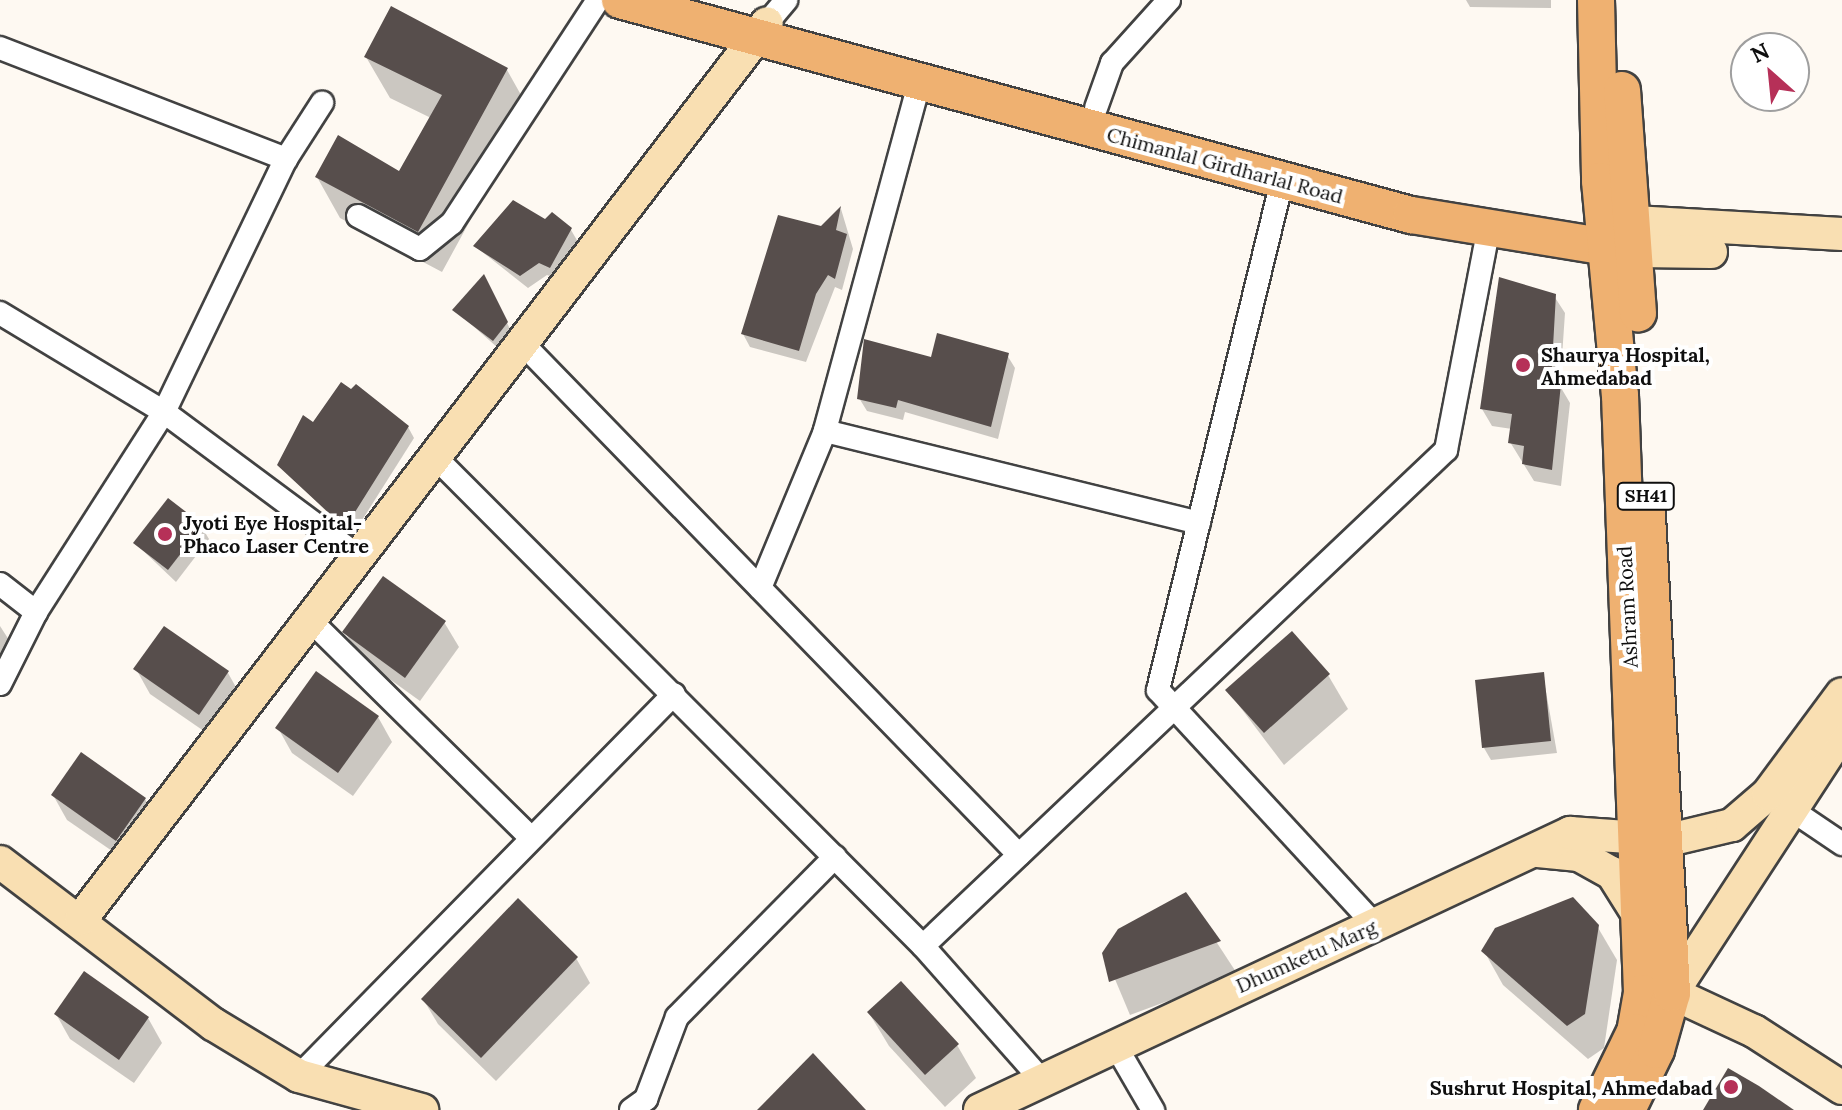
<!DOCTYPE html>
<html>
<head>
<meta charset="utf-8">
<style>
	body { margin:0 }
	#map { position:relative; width:1842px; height:1110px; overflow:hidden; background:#fef9f2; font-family:Lora,serif }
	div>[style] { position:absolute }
	.shadow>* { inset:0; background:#0003 }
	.building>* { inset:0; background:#574e4c }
	.roads { filter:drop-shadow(2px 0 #424242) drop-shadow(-2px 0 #424242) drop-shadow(0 2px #424242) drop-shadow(0 -2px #424242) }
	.street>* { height:22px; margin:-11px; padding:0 11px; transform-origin:11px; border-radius:11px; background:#fff }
	.secondary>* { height:32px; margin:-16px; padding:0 16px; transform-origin:16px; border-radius:16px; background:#f9dfb2 }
	.primary>* { height:36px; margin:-18px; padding:0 18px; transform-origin:18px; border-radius:18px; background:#efb171 }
	.dots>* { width:22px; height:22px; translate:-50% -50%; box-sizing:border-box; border:4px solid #fff; border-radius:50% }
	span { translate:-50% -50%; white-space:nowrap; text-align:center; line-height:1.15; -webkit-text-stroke:8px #fff; paint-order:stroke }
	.shield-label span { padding:2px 6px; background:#fff; border:2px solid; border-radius:6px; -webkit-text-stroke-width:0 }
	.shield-label { font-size:18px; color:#0f0f0f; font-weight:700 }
	.street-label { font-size:20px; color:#0f0f0f }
	.poi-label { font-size:20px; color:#0f0f0f; font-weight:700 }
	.left { translate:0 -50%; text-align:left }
	.right { translate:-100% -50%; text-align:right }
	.north { position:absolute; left:1730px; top:32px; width:80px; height:80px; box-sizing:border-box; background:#fff; border:2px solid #9f9f9f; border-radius:50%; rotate:333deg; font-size:22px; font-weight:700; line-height:32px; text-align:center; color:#0f0f0f }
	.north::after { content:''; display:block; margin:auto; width:28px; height:36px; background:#b63058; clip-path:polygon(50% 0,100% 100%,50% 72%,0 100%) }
</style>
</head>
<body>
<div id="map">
	<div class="shadow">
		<div style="clip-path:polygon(1466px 0,1551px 0,1551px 8px,1470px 7px)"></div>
		<div style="clip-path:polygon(366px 57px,507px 70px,530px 111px,442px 272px,340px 218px,317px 177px,400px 173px,431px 118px,390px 98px)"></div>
		<div style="clip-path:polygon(841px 209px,853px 249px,842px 290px,835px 287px,806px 362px,750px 347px,743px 334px)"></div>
		<div style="clip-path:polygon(545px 222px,571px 230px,578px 242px,558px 279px,547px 275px,528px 288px,476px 247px)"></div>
		<div style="clip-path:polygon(488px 284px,511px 331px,498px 348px,455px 310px)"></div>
		<div style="clip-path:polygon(1554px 296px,1565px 313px,1560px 386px,1570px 403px,1561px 486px,1534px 481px,1510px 442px,1512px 429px,1492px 426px,1482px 409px)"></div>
		<div style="clip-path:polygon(1007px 355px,1015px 368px,998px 439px,905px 412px,903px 420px,867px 411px,859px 398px,932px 359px)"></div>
		<div style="clip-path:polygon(313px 425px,408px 427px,414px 438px,352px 536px,279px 465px)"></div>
		<div style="clip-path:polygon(201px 526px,209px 539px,176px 582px,136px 544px)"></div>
		<div style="clip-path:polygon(444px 622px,459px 647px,420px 701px,359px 657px,345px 632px)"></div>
		<div style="clip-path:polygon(0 626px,18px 654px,0 679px)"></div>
		<div style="clip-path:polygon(164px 629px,228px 673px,242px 698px,214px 738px,150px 694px,136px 669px)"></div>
		<div style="clip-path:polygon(1328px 675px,1348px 709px,1284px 765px,1228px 691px)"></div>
		<div style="clip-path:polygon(1543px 675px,1557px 753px,1491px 760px,1484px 748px)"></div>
		<div style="clip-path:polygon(378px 717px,392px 742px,353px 796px,292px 753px,278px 728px)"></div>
		<div style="clip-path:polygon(53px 795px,145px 799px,159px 824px,131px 864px,67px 820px)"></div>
		<div style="clip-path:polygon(1185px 894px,1238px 975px,1130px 1015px,1104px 953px)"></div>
		<div style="clip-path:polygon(1597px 926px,1617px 960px,1604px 1048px,1588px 1059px,1503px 985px,1484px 951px)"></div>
		<div style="clip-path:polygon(576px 958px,590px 983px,496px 1081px,438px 1024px,423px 999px)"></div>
		<div style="clip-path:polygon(869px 1013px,957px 1045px,976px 1078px,945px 1107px,889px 1046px)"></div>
		<div style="clip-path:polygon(56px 1014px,148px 1018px,162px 1043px,134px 1083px,70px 1039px)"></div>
	</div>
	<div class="building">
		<div style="clip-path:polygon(391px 6px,508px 68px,418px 232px,315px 177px,338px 135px,399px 171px,442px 95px,364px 57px)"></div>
		<div style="clip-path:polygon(513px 200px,545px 219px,552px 212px,572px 228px,550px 268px,539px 263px,520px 276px,473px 246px)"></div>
		<div style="clip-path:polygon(841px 206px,836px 230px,847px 234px,835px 279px,828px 275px,816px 294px,799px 351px,741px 334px,778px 215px,821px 226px)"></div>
		<div style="clip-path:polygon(484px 274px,508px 322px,493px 341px,452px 310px)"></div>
		<div style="clip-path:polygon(1499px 277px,1556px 294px,1551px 382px,1561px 384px,1552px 470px,1522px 464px,1524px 446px,1508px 443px,1512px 414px,1480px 409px)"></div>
		<div style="clip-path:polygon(937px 333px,1009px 353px,991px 427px,898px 400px,896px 408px,857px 399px,864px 339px,931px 357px)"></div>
		<div style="clip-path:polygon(341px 382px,351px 389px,356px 384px,409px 426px,345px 528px,277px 465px,303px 415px,313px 422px)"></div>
		<div style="clip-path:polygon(168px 498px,203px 525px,168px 570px,133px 543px)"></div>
		<div style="clip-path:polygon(383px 576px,446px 621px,405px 678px,342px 632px)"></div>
		<div style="clip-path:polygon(164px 626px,229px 671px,199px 715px,133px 669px)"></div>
		<div style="clip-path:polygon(1292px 631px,1330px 674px,1264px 733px,1225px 690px)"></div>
		<div style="clip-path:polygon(316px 671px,379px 716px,338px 773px,275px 728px)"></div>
		<div style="clip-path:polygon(1544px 672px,1551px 741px,1482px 748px,1475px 680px)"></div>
		<div style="clip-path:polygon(81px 752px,146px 798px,116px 841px,51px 795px)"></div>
		<div style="clip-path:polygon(1186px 892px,1221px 941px,1109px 982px,1102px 953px,1118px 929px)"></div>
		<div style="clip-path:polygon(1573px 897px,1599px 925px,1585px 1014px,1567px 1026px,1481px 951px,1495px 928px)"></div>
		<div style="clip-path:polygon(518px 898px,578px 957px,481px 1058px,421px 999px)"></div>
		<div style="clip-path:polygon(84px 971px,149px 1017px,119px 1060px,54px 1014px)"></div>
		<div style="clip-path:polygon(901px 981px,959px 1044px,925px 1075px,867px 1012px)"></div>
		<div style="clip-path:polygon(813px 1053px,866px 1110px,757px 1110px)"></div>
		<div style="clip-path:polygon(1728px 1068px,1759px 1086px,1794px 1110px,1703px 1110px)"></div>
	</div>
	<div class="roads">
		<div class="street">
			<div style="left:767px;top:23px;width:30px;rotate:-50deg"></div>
			<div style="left:0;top:48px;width:307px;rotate:21.2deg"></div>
			<div style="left:919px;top:84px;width:360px;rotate:105.2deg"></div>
			<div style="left:825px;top:431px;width:385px;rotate:13.8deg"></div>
			<div style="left:1096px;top:108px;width:48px;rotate:-70.4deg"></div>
			<div style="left:1112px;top:63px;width:85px;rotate:-47.9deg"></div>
			<div style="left:1282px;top:181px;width:524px;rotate:103.69deg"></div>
			<div style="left:1158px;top:690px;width:320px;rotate:47.3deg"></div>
			<div style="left:358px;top:216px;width:70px;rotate:28deg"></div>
			<div style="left:420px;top:249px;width:41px;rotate:-39.1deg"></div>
			<div style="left:452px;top:223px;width:267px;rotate:-56.8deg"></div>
			<div style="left:0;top:313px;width:192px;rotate:31.1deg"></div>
			<div style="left:164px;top:412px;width:243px;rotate:36.6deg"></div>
			<div style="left:523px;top:344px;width:712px;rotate:45.85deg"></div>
			<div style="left:436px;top:458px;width:689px;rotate:45.06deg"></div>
			<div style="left:923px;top:946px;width:721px;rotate:-43.48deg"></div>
			<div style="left:1446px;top:450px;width:223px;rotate:-79.1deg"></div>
			<div style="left:0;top:584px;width:46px;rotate:37.9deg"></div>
			<div style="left:760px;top:588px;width:170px;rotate:-67.5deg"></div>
			<div style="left:310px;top:620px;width:310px;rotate:44.6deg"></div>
			<div style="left:0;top:684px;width:80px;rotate:-63.4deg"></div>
			<div style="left:36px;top:612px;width:237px;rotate:-57.4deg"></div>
			<div style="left:164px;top:412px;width:281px;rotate:-64.3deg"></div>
			<div style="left:286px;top:159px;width:67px;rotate:-57.3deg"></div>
			<div style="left:1780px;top:802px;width:75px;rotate:34.1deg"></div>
			<div style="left:923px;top:946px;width:175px;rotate:48.5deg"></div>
			<div style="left:1114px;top:1043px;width:78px;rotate:59.8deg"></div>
			<div style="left:299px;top:1076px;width:535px;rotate:-45.53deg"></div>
			<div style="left:631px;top:1110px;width:19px;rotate:-36deg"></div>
			<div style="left:646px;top:1099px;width:88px;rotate:-69.3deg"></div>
			<div style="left:677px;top:1017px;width:225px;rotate:-45.4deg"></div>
		</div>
		<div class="secondary">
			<div style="left:1634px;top:222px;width:208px;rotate:3.3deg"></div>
			<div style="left:1638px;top:251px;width:73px;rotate:0.8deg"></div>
			<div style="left:1538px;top:851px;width:41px;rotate:5.6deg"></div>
			<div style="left:1579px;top:855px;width:38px;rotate:29deg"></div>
			<div style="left:1612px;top:873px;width:54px;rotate:57.8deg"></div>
			<div style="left:0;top:862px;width:268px;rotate:37.3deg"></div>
			<div style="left:213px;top:1024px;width:100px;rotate:31.2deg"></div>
			<div style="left:299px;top:1076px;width:128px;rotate:15.5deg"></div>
			<div style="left:81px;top:919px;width:1128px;rotate:-52.56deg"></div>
			<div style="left:1654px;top:993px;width:18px"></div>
			<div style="left:1672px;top:993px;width:90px;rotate:24.9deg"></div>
			<div style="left:1754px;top:1031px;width:105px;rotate:32.9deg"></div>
			<div style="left:1672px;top:993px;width:311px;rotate:-56.9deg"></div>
			<div style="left:980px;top:1110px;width:652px;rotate:-25.15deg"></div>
			<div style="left:1570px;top:833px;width:99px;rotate:4deg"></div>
			<div style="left:1669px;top:840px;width:65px;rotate:-13.4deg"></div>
			<div style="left:1732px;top:825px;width:48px;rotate:-40.7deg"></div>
			<div style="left:1768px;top:794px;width:124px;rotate:-53.5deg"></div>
		</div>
		<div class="primary">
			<div style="left:620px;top:0;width:820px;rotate:15.21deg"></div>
			<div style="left:1411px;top:215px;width:224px;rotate:9.3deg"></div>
			<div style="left:1596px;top:0;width:181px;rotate:88.7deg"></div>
			<div style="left:1600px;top:181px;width:215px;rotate:84.7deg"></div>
			<div style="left:1620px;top:395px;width:598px;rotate:87.89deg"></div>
			<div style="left:1642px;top:993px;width:40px;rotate:100deg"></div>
			<div style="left:1635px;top:1032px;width:87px;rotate:116deg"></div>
			<div style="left:1622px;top:90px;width:224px;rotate:85.9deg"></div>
			<div style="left:1627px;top:1110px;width:67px;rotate:-64.2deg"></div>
			<div style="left:1656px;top:1050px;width:59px;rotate:-74.3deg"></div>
			<div style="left:1672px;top:993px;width:486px;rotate:-93deg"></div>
		</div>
	</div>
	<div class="dots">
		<div style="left:1523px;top:365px;background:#b63058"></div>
		<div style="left:165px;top:534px;background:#b63058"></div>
		<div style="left:1731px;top:1087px;background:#b63058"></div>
	</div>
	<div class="shield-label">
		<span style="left:1646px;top:496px">SH41</span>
	</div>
	<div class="street-label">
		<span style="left:1225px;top:165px;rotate:15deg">Chimanlal Girdharlal Road</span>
		<span style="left:1627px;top:607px;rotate:-93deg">Ashram Road</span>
		<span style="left:1306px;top:956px;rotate:-24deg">Dhumketu Marg</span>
	</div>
	<div class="poi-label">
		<span class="left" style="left:1541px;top:366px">Shaurya Hospital,<br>Ahmedabad</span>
		<span class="left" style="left:183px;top:534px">Jyoti Eye Hospital-<br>Phaco Laser Centre</span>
		<span class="right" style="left:1713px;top:1087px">Sushrut Hospital, Ahmedabad</span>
	</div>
	<div class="north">N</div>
</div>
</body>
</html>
